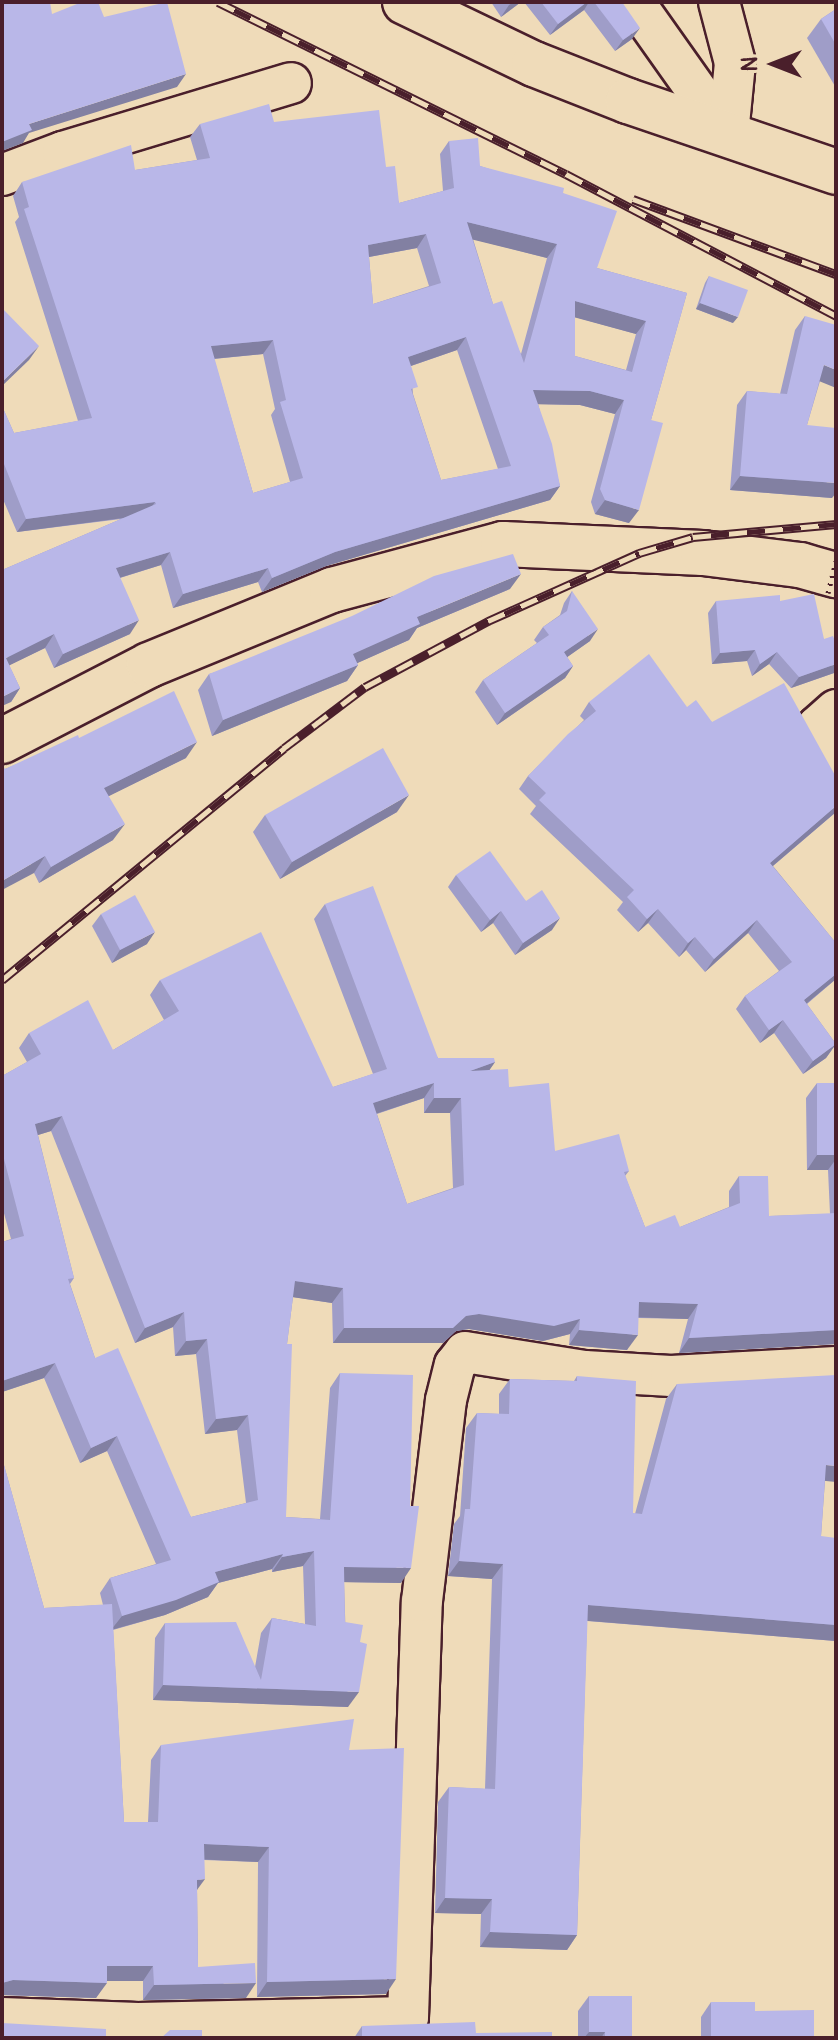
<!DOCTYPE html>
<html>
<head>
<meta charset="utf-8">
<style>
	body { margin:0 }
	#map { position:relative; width:838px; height:2040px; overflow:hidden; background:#efdbb9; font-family:Pangolin,sans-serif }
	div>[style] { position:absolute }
	.roads { filter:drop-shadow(2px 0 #4a1f2b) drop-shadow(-2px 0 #4a1f2b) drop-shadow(0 2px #4a1f2b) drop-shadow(0 -2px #4a1f2b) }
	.street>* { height:40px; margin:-20px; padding:0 20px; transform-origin:20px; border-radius:20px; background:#efdbb9 }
	.secondary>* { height:44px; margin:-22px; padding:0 22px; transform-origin:22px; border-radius:22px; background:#efdbb9 }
	.rail>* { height:9px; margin-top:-4.5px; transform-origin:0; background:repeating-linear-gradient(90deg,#efdbb9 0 18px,#4a1f2b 0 36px); box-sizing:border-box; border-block:2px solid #4a1f2b }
	.path-bridge>* { height:5px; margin-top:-2.5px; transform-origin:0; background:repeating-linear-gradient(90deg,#4a1f2b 0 2px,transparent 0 8px) }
	.wall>* { inset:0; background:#9f9dc8 }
	.shaded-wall>* { inset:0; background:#8280a2 }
	.building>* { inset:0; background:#b9b7e8 }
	span { translate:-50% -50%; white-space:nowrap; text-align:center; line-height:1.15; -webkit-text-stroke:8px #efdbb9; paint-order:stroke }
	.frame { position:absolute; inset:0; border:4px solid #4a1f2b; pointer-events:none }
	.north { position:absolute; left:734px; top:24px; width:80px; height:80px; -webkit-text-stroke:6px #efdbb9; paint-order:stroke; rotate:270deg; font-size:22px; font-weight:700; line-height:32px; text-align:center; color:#4a1f2b }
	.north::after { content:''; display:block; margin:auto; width:28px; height:36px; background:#4a1f2b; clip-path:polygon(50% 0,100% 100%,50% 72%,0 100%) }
</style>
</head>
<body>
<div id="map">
	<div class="roads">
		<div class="street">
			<div style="left:634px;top:2px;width:163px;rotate:54.7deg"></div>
			<div style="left:719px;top:2px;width:63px;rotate:75.3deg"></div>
			<div style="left:735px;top:63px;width:72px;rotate:95.6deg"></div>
			<div style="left:2px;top:175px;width:65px;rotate:-20.7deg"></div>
			<div style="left:63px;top:152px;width:238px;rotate:-16.8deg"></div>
			<div style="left:836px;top:710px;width:25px;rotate:138deg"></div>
			<div style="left:817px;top:727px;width:36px;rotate:58deg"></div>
			<div style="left:2px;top:2018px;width:136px;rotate:2.1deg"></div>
			<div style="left:138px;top:2038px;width:15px;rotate:-90deg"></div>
			<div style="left:138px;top:2023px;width:270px;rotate:-1.3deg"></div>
			<div style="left:408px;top:2017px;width:416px;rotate:-88.1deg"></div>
			<div style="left:422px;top:1601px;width:202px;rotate:-83.2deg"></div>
			<div style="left:446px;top:1400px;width:36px;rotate:-76deg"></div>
			<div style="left:455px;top:1365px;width:16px;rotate:-52deg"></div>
			<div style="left:465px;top:1352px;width:121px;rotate:9deg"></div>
			<div style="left:585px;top:1371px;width:86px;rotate:3.3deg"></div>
			<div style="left:671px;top:1376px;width:165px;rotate:-3.1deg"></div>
		</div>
		<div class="secondary">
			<div style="left:405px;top:2px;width:143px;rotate:25.7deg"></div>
			<div style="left:534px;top:64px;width:101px;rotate:21.5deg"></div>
			<div style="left:628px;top:101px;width:220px;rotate:18.8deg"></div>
			<div style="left:2px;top:741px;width:165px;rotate:-27.3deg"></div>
			<div style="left:149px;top:665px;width:198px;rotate:-22.3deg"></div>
			<div style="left:332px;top:590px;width:177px;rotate:-15.1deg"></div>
			<div style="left:503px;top:544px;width:200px;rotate:2.6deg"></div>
			<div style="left:703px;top:553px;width:98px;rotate:7.1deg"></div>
			<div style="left:800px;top:565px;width:37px;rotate:16deg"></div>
		</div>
	</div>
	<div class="rail">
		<div style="left:218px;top:2px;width:388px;rotate:26.3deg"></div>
		<div style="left:566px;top:174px;width:305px;rotate:27.7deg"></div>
		<div style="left:633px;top:199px;width:216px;rotate:20.3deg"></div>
		<div style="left:2px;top:980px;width:365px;rotate:-39.4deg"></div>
		<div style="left:284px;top:748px;width:101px;rotate:-37deg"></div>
		<div style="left:365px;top:687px;width:140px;rotate:-28.2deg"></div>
		<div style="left:488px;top:621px;width:166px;rotate:-24.2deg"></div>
		<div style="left:639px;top:553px;width:56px;rotate:-16.5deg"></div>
		<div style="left:693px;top:537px;width:144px;rotate:-5.2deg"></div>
	</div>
	<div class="path-bridge">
		<div style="left:828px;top:593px;width:33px;rotate:-76deg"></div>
	</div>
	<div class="wall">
		<div style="clip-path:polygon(491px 2px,521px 2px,501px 17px)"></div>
		<div style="clip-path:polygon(524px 2px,622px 2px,632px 39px,615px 51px,584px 10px,550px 35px)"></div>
		<div style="clip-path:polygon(836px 9px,836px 88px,807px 38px,821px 19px)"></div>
		<div style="clip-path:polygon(evenodd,274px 122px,386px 167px,399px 203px,443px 191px,440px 154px,449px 141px,480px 166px,563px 193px,597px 268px,687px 293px,651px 420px,629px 523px,595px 514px,591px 502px,615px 414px,580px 405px,538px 404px,560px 486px,550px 500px,326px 566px,262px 592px,258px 582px,173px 608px,161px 565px,120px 578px,130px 634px,54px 668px,45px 648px,9px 665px,20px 688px,11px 702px,2px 570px,121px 519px,17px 532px,2px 497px,2px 406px,14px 433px,78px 421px,15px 222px,19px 217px,13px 196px,22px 182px,135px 170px,197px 160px,190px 137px,200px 124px,274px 122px,473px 239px,547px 258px,521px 354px,493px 304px,473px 239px,274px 122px,417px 248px,429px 286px,373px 304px,369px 257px,417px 248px,274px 122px,575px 317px,636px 334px,626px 370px,575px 356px,575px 317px,274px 122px,457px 350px,498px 469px,441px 480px,413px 394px,411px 366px,457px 350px,274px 122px,263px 354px,275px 409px,271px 415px,290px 482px,253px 493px,214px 359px,263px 354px)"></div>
		<div style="clip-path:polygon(709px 276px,733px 323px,696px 309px,705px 283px)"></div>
		<div style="clip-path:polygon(805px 316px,820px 381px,807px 425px,832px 498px,730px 490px,737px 405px,747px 391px,780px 394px,795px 330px)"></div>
		<div style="clip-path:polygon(510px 589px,417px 628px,409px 640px,357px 663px,358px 665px,347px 681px,212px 736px,198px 690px,209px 674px)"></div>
		<div style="clip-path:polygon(572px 591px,590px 641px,567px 657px,573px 666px,565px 678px,497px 725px,475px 692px,483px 680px,537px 643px,534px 640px,543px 627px,560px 615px,564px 603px)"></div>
		<div style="clip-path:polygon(716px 601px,780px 601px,824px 639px,834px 673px,791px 688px,769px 664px,752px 676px,747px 661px,712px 664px,708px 613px)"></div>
		<div style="clip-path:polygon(589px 702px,687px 707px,712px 722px,836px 812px,773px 866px,836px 943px,836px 979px,807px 1004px,836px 1044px,826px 1058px,803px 1074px,774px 1033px,760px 1043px,736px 1009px,745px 996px,779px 971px,748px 933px,705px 972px,686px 950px,679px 957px,648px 923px,638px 932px,617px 910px,623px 902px,530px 814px,536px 806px,519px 789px,528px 776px,584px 720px,580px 716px)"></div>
		<div style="clip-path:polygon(79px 738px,186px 758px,108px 796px,113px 840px,39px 883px,34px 873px,5px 769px)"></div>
		<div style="clip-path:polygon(397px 812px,280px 879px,253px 832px,265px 815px)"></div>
		<div style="clip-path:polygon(456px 875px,526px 901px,552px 930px,515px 955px,493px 923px,481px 932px,448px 887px)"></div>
		<div style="clip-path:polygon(evenodd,325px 904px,438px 1058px,495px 1062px,489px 1070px,509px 1087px,555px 1151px,629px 1171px,625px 1176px,645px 1227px,680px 1227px,729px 1207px,729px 1191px,739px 1176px,769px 1216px,830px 1214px,828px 1170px,807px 1170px,806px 1098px,817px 1083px,836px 1083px,836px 1344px,679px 1353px,688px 1319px,638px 1318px,627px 1350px,569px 1345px,570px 1334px,543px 1341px,469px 1329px,456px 1331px,443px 1343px,333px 1343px,332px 1303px,293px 1297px,287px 1344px,286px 1517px,320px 1519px,330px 1388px,340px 1373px,401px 1583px,344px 1582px,348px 1707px,153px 1700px,155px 1638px,165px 1623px,255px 1667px,261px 1633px,272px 1618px,305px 1624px,303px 1566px,272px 1572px,272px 1569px,218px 1583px,208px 1597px,165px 1615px,113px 1630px,124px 1822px,148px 1822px,151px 1760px,161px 1745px,349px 1750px,386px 1994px,257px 1997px,258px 1862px,204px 1860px,197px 1890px,198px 1967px,246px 1998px,143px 2000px,143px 1981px,107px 1981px,96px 1998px,2px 1995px,2px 1458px,44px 1608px,103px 1605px,100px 1593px,110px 1578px,156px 1564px,107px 1451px,80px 1463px,44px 1378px,2px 1392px,2px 1242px,11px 1239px,2px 1206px,2px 1076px,27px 1062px,19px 1048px,29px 1033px,113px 1050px,164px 1020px,150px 995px,160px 980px,333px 1087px,373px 1074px,314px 919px,325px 904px,424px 1098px,424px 1113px,450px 1113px,453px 1188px,407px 1204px,377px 1114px,424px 1098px,325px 904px,51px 1131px,135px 1343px,173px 1327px,175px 1356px,196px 1354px,205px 1434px,237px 1430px,246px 1503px,191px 1517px,95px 1358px,70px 1284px,74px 1278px,38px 1135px,51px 1131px)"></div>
		<div style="clip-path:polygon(101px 914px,147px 944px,112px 963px,92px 926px)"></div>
		<div style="clip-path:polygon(577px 1376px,633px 1513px,635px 1514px,666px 1399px,677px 1384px,825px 1481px,821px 1536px,836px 1641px,587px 1621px,577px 1935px,567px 1950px,480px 1947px,481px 1914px,435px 1913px,438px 1802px,449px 1787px,485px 1789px,492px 1579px,448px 1576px,454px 1524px,460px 1516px,466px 1428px,477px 1413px,499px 1414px,499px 1394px,510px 1379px,574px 1381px)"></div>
		<div style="clip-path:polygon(589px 1996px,632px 2038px,578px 2038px,578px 2011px)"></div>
		<div style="clip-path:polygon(711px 2002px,755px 2011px,814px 2038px,701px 2038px,701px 2017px)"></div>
		<div style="clip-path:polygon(362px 2026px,476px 2033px,552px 2038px,354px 2038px)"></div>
	</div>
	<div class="shaded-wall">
		<div style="clip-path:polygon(514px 2px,521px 2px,501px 17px,509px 5px)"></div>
		<div style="clip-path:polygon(587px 2px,589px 2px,584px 10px,550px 35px,558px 24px)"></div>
		<div style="clip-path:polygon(640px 28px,632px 39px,615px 51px,623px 40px)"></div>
		<div style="clip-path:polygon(186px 74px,177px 87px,29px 133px,23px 143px,2px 151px,2px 142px,29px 124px)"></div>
		<div style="clip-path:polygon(467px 222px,557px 244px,547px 258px,458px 236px)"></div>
		<div style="clip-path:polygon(426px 234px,417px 248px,358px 259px,368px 245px)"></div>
		<div style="clip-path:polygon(575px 301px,646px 321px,636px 334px,566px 315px)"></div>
		<div style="clip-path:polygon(700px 303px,738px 317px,733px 323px,696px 309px)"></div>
		<div style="clip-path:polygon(466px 337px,457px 350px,399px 370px,408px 357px)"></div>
		<div style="clip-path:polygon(273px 340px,263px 354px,201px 360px,211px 346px)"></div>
		<div style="clip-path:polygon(39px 346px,29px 360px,2px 386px,2px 382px)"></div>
		<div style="clip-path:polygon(824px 365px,836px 370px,836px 388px,814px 379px)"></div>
		<div style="clip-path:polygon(533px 390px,590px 391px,624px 400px,615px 414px,580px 405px,524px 404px)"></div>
		<div style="clip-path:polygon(740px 476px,836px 483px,836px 493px,832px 498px,730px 490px)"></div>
		<div style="clip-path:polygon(560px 486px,550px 500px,326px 566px,262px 592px,272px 578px,335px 552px)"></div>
		<div style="clip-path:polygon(605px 500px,639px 510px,629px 523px,595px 514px)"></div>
		<div style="clip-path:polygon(155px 502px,146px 515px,17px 532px,26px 519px)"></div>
		<div style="clip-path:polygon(170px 552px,161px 565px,106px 582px,116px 568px)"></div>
		<div style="clip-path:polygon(268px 568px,258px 582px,173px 608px,183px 594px)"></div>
		<div style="clip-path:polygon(521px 574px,510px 589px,417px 628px,409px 640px,342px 670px,353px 654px,417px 617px)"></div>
		<div style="clip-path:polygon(139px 620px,130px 634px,54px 668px,63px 654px)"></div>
		<div style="clip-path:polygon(598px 629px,590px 641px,556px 665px,564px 652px)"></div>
		<div style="clip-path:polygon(54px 634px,45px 648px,2px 669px,6px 658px)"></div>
		<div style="clip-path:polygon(755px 650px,747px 661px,712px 664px,720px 653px)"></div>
		<div style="clip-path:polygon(777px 652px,769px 664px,752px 676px,760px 664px)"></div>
		<div style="clip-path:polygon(836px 664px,836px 671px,834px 673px,791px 688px,799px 677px)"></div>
		<div style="clip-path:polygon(358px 665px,347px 681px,212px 736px,223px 720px)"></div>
		<div style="clip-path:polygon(573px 666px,565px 678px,497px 725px,505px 713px)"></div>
		<div style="clip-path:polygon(20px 688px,11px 702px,2px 706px,2px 697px)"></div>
		<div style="clip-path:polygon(197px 742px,186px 758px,93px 804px,104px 788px)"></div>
		<div style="clip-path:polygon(409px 795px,397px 812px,280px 879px,292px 862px)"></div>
		<div style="clip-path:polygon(836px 806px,836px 812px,761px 876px,770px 863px)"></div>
		<div style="clip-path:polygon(125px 824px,113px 840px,39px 883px,51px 867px)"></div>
		<div style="clip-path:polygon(45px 856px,34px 873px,2px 890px,2px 881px)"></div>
		<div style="clip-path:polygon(658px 909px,648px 923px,638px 932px,647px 919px)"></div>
		<div style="clip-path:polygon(501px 911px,493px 923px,481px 932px,490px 920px)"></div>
		<div style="clip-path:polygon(560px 918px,552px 930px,515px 955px,523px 943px)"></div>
		<div style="clip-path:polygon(757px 920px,748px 933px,705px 972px,714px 959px)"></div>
		<div style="clip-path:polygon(155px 932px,147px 944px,112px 963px,120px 950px)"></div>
		<div style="clip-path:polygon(695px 937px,686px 950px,679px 957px,688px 943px)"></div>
		<div style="clip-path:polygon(836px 974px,836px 979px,795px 1013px,804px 1000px)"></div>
		<div style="clip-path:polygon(783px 1020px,774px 1033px,760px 1043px,769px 1030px)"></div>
		<div style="clip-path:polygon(836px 1044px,826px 1058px,803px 1074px,813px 1061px)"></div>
		<div style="clip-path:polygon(495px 1062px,484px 1078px,470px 1071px)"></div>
		<div style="clip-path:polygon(434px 1083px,424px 1098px,363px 1118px,373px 1103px)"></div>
		<div style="clip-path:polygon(434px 1098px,461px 1098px,450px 1113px,424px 1113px)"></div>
		<div style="clip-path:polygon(62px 1116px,51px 1131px,25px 1139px,35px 1124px)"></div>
		<div style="clip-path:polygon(817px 1155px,836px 1155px,836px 1159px,828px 1170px,807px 1170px)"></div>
		<div style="clip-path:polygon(295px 1281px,343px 1288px,332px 1303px,285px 1296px)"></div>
		<div style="clip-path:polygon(639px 1302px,698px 1304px,688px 1319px,628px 1317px)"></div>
		<div style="clip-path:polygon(184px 1312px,173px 1327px,135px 1343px,145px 1328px)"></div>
		<div style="clip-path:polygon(479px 1314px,580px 1319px,570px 1334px,543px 1341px,469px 1329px,456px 1331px,443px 1343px,333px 1343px,344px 1328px)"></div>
		<div style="clip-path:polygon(579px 1330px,638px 1335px,627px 1350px,569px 1345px)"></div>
		<div style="clip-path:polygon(836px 1330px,836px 1344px,679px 1353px,689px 1338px)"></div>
		<div style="clip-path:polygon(207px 1339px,196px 1354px,175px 1356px,186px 1341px)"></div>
		<div style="clip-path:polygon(55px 1363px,44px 1378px,2px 1392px,2px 1381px)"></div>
		<div style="clip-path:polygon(248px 1415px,237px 1430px,205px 1434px,216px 1419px)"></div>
		<div style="clip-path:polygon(117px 1436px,107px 1451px,80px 1463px,91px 1448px)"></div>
		<div style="clip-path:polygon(826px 1465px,836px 1466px,836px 1482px,816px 1480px)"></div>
		<div style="clip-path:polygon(314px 1551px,303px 1566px,272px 1572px,282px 1557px)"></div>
		<div style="clip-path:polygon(283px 1554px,272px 1569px,218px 1583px,208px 1597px,165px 1615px,111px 1630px,122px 1616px,215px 1572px)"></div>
		<div style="clip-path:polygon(459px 1561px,503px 1564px,492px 1579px,448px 1576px)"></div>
		<div style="clip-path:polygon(344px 1567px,411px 1568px,401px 1583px,334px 1582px)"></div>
		<div style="clip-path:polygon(588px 1605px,836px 1625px,836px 1641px,577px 1620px)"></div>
		<div style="clip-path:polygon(163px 1685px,359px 1692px,348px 1707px,153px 1700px)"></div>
		<div style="clip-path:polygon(204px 1844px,269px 1847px,258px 1862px,193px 1859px)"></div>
		<div style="clip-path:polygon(205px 1879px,194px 1894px,197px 1880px)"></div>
		<div style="clip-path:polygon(445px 1898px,492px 1899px,481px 1914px,435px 1913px)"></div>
		<div style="clip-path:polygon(490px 1932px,577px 1935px,567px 1950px,480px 1947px)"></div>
		<div style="clip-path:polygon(107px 1966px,153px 1966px,143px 1981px,96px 1981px)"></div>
		<div style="clip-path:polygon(396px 1979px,386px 1994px,257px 1997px,267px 1982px)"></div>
		<div style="clip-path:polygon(13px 1980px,107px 1983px,96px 1998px,2px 1995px,2px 1983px)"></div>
		<div style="clip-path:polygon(256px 1983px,246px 1998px,143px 2000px,154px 1985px)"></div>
		<div style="clip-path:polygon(589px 2032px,605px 2032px,601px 2038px,584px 2038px)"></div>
	</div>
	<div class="building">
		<div style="clip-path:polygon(2px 2px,50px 2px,52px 14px,82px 2px,98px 2px,104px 17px,167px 2px,186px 74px,29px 124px,32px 130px,2px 142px)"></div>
		<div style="clip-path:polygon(541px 2px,587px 2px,558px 24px)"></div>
		<div style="clip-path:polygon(594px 2px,622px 2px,640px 28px,623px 40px)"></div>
		<div style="clip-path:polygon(836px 9px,836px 45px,821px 19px)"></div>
		<div style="clip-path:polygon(evenodd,269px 104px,274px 122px,379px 110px,386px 167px,395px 166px,399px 203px,454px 188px,449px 141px,478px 138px,480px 166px,564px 188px,563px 193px,617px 211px,597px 268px,687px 293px,651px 420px,663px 423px,639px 510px,605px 500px,600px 489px,624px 400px,590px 391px,533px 390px,552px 444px,560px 486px,335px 552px,272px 578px,268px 568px,183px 594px,170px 552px,116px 568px,139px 620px,63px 654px,54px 634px,6px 658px,20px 688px,2px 697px,2px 570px,156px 504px,155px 502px,26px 519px,2px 459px,2px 406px,14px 433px,92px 418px,24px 209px,29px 207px,22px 182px,131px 145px,135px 170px,210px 158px,200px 124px,269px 104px,467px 222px,557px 244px,524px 363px,502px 301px,493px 304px,467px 222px,269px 104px,426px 234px,441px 283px,373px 304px,368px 245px,426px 234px,269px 104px,575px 301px,646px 321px,632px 372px,575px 356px,575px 301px,269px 104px,466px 337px,511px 466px,441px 480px,411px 389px,418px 387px,408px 357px,466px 337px,269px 104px,273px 340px,286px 400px,280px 402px,303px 478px,253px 493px,211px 346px,273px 340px)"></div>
		<div style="clip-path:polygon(709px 276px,748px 290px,738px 317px,700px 303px)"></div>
		<div style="clip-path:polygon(2px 308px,39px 346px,2px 382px)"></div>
		<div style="clip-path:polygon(805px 316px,836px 325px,836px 370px,824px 365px,807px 425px,836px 428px,836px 483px,740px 476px,747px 391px,787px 394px)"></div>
		<div style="clip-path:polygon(513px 554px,521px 574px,417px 617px,420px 624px,353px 654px,358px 665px,223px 720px,209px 674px,352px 616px,434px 576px)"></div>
		<div style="clip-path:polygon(572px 591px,598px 629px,564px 652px,573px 666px,505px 713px,483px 680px,549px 635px,543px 627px,567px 611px)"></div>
		<div style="clip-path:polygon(814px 594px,824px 639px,833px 636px,836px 644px,836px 664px,799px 677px,777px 652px,760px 664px,755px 650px,720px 653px,716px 601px,780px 595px,780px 601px)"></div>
		<div style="clip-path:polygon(649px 654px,687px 707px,696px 700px,712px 722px,784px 683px,836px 777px,836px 806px,770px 863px,836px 943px,836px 974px,804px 1000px,836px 1044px,813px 1061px,783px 1020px,769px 1030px,745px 996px,792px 962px,757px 920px,714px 959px,695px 937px,688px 943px,658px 909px,647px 919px,627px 897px,634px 890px,539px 800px,546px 793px,528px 776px,568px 734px,596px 711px,589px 702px)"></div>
		<div style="clip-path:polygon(174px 691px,197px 742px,104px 788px,125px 824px,51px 867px,45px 856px,2px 881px,2px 764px,5px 769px,78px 735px,79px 738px)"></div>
		<div style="clip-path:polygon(383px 748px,409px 795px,292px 862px,265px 815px)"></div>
		<div style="clip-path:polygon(490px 851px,526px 901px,542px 890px,560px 918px,523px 943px,501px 911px,490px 920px,456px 875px)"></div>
		<div style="clip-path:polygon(evenodd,373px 886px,438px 1058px,494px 1058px,495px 1062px,470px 1071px,508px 1069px,509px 1087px,549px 1083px,555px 1151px,619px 1134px,629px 1171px,624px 1172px,645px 1227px,675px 1215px,680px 1227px,740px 1203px,739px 1176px,768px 1176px,769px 1216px,836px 1213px,836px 1330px,689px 1338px,698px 1304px,639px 1302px,638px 1335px,579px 1330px,580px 1319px,554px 1326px,479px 1314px,466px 1316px,453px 1328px,344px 1328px,343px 1288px,295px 1281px,287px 1344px,292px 1344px,286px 1517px,330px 1520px,340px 1373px,413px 1375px,410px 1506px,419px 1506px,411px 1568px,344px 1567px,345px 1622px,363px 1625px,360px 1642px,367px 1644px,359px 1692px,163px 1685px,165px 1623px,236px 1622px,261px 1680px,272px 1618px,316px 1626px,314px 1551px,282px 1557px,283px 1554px,215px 1572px,219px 1582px,176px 1600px,122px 1616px,110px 1578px,171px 1560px,117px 1436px,91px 1448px,55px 1363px,2px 1381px,2px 1242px,24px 1236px,4px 1159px,2px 1160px,2px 1076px,41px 1054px,29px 1033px,88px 1000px,113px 1050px,179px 1011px,160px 980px,261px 932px,333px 1087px,387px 1069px,325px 904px,373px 886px,434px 1083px,434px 1098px,461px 1098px,464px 1185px,407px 1204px,373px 1103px,434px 1083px,373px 886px,62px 1116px,145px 1328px,184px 1312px,186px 1341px,207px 1339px,216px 1419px,248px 1415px,258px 1500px,191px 1517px,118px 1348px,95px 1358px,68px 1279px,74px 1278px,35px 1124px,62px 1116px)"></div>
		<div style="clip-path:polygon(135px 895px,155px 932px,120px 950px,101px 914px)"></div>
		<div style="clip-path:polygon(817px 1083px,836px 1083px,836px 1155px,817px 1155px)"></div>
		<div style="clip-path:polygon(836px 1375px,836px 1466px,826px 1465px,821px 1536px,836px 1538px,836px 1625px,588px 1605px,577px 1935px,490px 1932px,492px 1899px,445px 1898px,449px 1787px,495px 1789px,503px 1564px,459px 1561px,465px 1509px,470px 1509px,477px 1413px,509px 1414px,510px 1379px,577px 1381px,577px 1376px,636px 1381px,633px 1513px,642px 1514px,677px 1384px)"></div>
		<div style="clip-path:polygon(2px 1458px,44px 1608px,112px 1604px,124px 1822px,158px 1822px,161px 1745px,354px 1719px,349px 1750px,404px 1748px,396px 1979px,267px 1982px,269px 1847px,204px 1844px,205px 1879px,197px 1880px,198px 1967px,255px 1963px,256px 1983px,154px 1985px,153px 1966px,107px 1966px,107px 1983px,13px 1980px,2px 1983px)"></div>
		<div style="clip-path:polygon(589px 1996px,632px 1996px,632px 2038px,605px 2038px,605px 2032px,589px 2032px)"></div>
		<div style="clip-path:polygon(711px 2002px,755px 2002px,755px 2011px,814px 2010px,814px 2038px,682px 2038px,711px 2038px)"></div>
		<div style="clip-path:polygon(475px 2022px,476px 2033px,552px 2032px,552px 2038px,362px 2038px,362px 2026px)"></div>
		<div style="clip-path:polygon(2px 2023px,106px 2029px,106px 2038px,2px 2038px)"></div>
		<div style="clip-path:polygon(170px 2030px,202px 2030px,202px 2038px,161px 2038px)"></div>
	</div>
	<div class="frame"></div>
	<div class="north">N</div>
</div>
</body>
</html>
